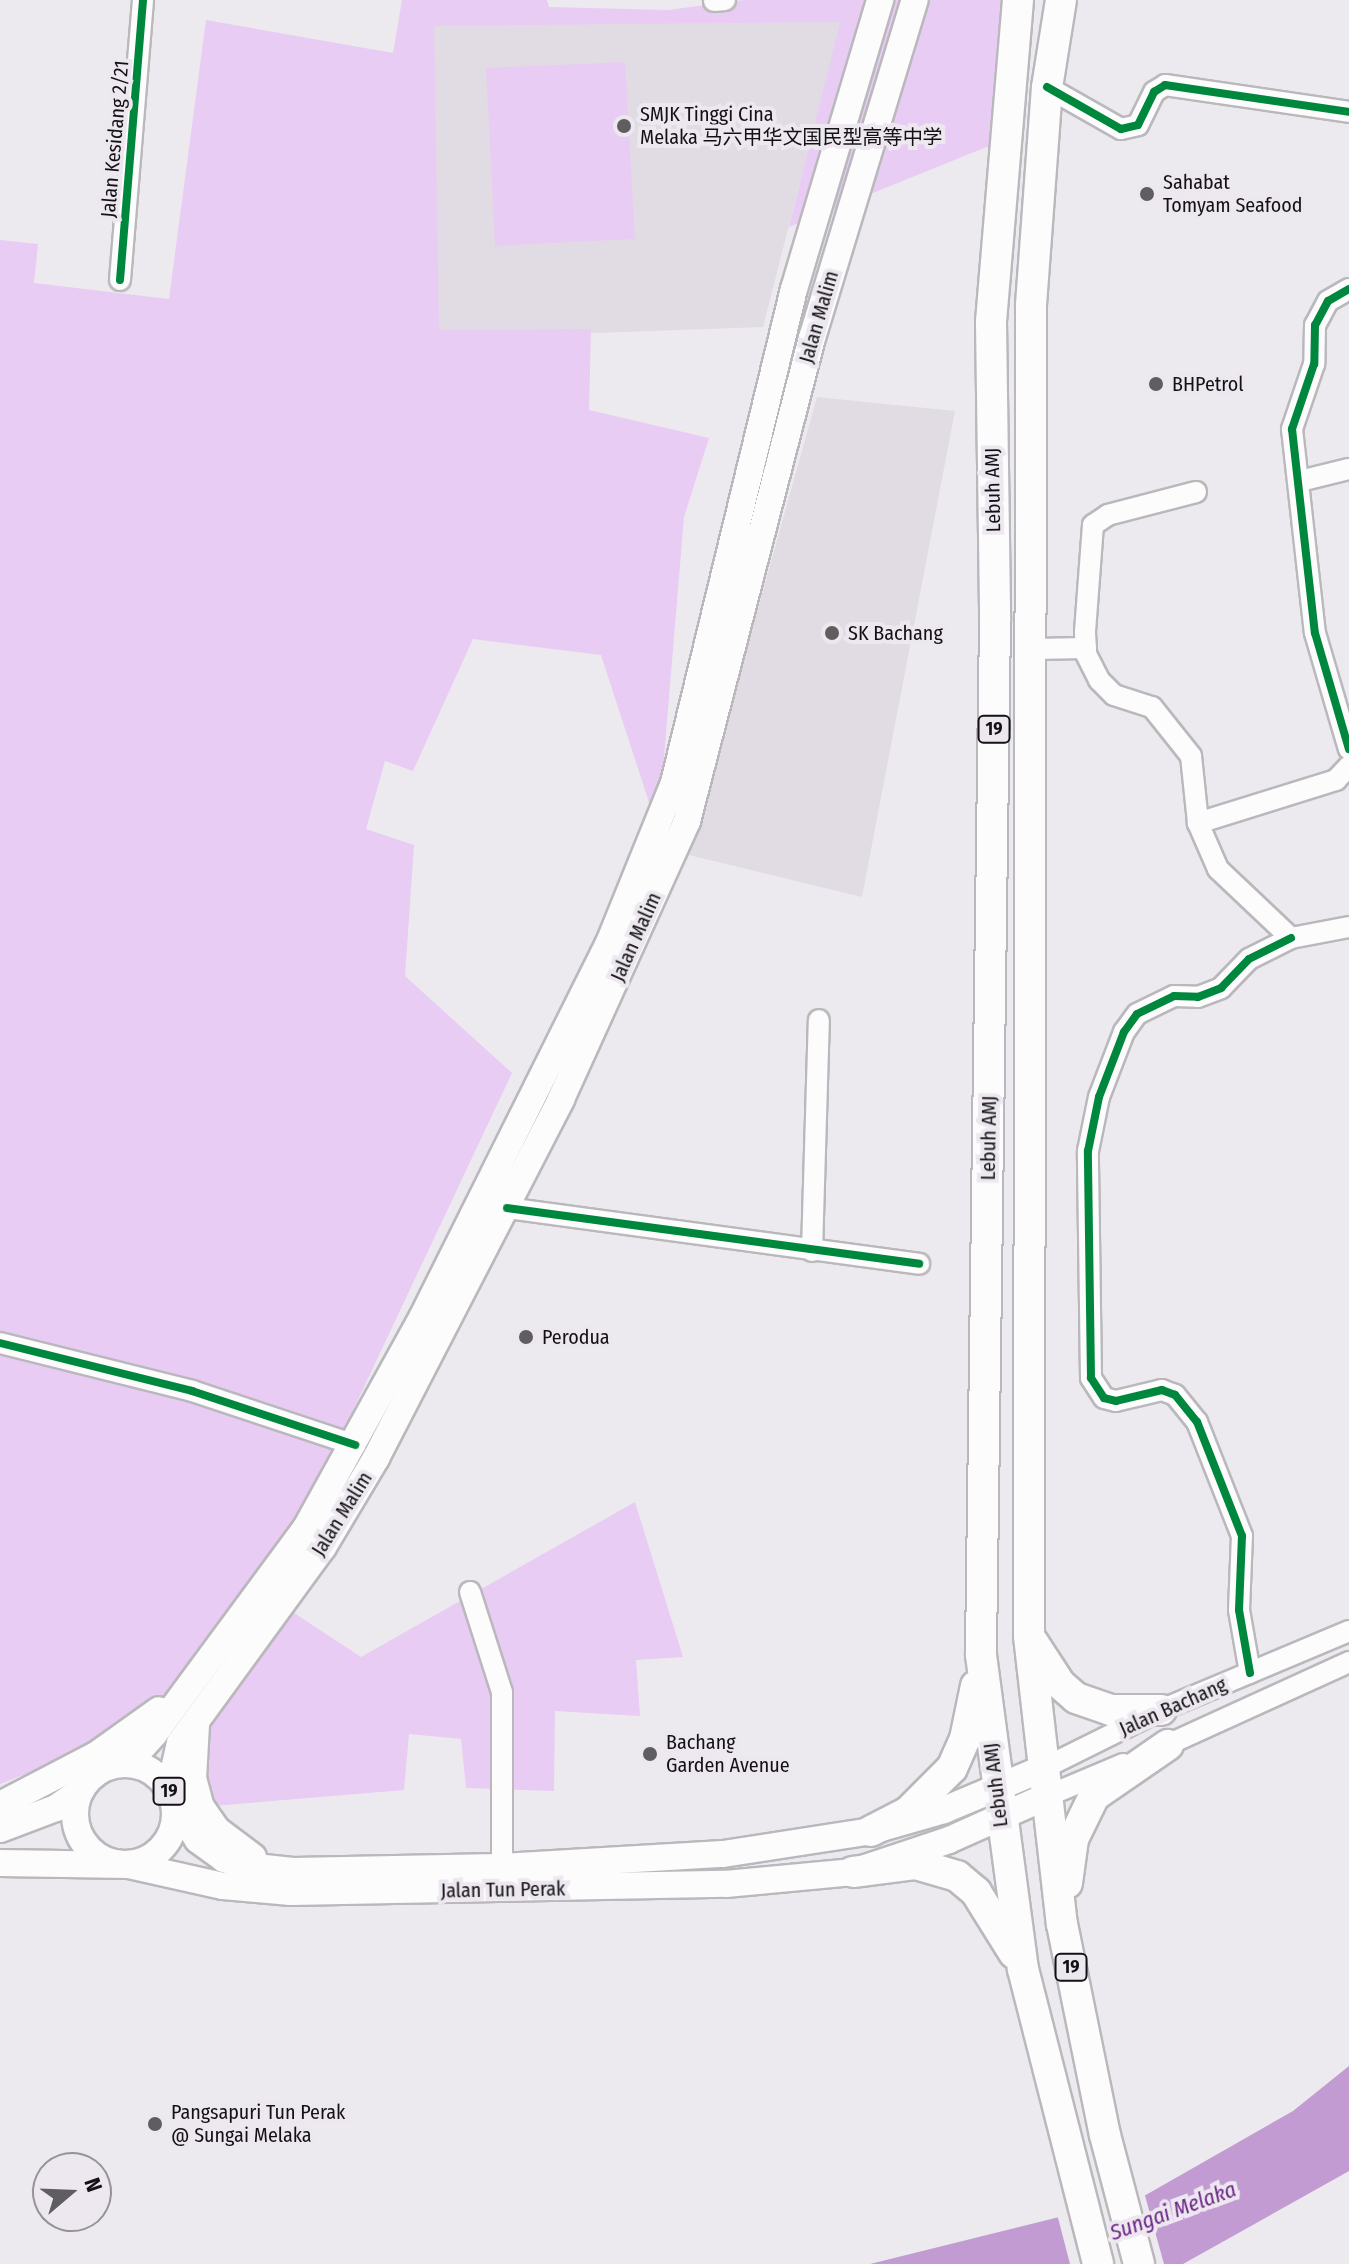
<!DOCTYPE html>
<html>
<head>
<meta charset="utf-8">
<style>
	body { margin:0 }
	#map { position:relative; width:1349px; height:2264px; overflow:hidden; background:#eceaee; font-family:"Fira Sans Condensed","Noto Sans SC",sans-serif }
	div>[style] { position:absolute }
	.built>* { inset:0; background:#e1dce4 }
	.green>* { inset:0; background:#e8ccf4 }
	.water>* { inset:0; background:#c19bd2 }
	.pier>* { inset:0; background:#eceaee }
	.roads { filter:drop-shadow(2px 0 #bab8bc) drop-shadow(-2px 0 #bab8bc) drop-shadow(0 2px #bab8bc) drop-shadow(0 -2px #bab8bc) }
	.minor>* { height:20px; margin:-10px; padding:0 10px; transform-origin:10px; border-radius:10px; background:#fcfcfc }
	.major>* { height:26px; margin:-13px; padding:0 13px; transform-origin:13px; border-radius:13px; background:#fcfcfc }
	.major>.ring { margin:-13px; padding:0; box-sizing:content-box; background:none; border:26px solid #fcfcfc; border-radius:50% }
	.highway>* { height:30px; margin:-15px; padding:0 15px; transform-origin:15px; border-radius:15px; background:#fcfcfc }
	.cycleway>* { height:8px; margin:-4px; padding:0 4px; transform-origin:4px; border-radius:4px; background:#00873e }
	.dots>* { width:22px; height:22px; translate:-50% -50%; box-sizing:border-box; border:4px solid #ede8f0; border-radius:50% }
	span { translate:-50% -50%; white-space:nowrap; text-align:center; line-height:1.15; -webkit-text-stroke:8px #ede8f0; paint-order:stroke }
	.shield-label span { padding:2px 6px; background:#ede8f0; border:2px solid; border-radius:6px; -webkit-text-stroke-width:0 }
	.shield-label { font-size:18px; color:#131114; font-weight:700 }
	.poi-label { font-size:20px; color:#131114 }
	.left { translate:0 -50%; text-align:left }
	.street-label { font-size:20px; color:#131114 }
	.water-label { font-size:22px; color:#6c2785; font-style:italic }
	.north { position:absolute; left:32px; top:2152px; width:80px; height:80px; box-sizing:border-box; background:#ede8f0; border:2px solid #969298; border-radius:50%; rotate:71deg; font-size:22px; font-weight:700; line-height:32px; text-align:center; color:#131114 }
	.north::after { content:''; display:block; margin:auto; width:28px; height:36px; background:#5f5d60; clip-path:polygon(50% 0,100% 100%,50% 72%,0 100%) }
</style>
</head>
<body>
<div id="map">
	<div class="built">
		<div style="clip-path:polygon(841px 22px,763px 327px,433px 339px,434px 25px)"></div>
		<div style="clip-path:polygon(817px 397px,955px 411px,862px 897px,689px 855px)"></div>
	</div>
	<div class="green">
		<div style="clip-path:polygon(402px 0,547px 0,549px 7px,668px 10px,744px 0,1014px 0,994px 144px,789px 227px,840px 22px,434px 26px,439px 330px,591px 329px,589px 410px,709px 438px,684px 517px,658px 830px,601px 655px,473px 639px,413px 771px,385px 761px,366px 829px,414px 845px,405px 976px,512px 1073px,339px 1440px,282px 1605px,361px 1657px,635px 1502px,683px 1657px,636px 1660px,640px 1716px,555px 1711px,554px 1791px,466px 1788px,461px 1739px,409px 1734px,404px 1790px,201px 1807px,192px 1748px,165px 1719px,0 1784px,0 240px,38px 244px,34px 283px,169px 299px,206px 20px,393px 53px)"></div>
		<div style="clip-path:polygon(625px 62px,635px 239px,495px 246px,486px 68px)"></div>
	</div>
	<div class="water">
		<div style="clip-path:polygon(1349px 2066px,1349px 2171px,1183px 2264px,870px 2264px,1144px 2196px,1293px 2111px)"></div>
	</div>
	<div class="pier">
		<div style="clip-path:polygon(1144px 2192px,1164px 2264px,1070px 2264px,1057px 2214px)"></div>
	</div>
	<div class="roads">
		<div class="minor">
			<div style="left:714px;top:1px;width:11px;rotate:-5deg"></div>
			<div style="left:1047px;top:87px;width:85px;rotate:29.6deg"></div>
			<div style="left:1121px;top:129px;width:17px;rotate:-13deg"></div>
			<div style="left:1138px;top:125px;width:37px;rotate:-64deg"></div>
			<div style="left:1154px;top:92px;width:13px;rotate:-32deg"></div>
			<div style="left:1165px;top:85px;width:186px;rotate:8.3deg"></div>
			<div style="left:120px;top:280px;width:281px;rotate:-85.3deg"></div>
			<div style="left:1349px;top:289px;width:24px;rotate:150deg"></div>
			<div style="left:1328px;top:301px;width:27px;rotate:118deg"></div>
			<div style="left:1315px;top:325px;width:39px;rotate:91deg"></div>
			<div style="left:1314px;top:364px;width:69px;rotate:108.7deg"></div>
			<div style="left:1292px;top:429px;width:205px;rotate:83.6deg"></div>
			<div style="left:1315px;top:633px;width:121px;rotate:73.7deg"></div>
			<div style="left:1300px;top:481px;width:50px;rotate:-13.8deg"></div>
			<div style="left:1196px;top:492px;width:91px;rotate:165.4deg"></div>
			<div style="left:1108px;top:515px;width:18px;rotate:146deg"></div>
			<div style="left:1093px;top:525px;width:107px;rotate:94.3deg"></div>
			<div style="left:1085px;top:632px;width:22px;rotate:87deg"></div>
			<div style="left:1086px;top:654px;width:29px;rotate:63deg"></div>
			<div style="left:1099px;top:680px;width:21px;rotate:45deg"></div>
			<div style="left:1114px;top:695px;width:40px;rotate:18deg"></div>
			<div style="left:1152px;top:707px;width:63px;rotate:51.5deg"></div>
			<div style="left:1191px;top:756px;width:67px;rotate:84deg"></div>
			<div style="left:1032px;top:649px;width:54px;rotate:-1.1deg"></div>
			<div style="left:1349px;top:766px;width:19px;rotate:133deg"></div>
			<div style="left:1336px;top:780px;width:145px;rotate:162.7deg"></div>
			<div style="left:1198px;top:823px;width:50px;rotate:66.5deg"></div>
			<div style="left:1218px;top:869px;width:100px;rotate:43.4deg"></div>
			<div style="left:1291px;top:938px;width:59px;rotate:-10.7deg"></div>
			<div style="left:507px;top:1208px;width:416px;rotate:7.7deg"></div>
			<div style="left:812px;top:1251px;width:231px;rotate:-88.3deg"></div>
			<div style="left:0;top:1343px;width:198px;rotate:14deg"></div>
			<div style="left:192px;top:1391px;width:172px;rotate:18.3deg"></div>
			<div style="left:470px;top:1592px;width:105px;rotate:72.3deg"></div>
			<div style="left:502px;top:1692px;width:175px;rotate:90deg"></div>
			<div style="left:1250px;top:1673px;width:64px;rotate:-99.9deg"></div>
			<div style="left:1239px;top:1610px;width:74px;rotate:-87.7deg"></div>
			<div style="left:1242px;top:1536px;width:123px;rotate:-111.5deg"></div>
			<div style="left:1197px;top:1422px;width:35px;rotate:-129deg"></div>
			<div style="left:1175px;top:1395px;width:14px;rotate:-159deg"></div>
			<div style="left:1162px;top:1390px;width:47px;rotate:166.6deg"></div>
			<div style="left:1116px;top:1401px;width:12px;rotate:-166deg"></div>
			<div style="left:1104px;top:1398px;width:24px;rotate:-123deg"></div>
			<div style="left:1091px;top:1378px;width:227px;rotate:-90.8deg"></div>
			<div style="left:1088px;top:1151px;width:55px;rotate:-78.5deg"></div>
			<div style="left:1099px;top:1097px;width:70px;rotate:-69deg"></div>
			<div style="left:1124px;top:1032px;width:22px;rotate:-54deg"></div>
			<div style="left:1137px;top:1014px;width:41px;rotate:-25.9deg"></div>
			<div style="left:1174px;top:996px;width:24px;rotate:2deg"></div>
			<div style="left:1198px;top:997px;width:25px;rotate:-21deg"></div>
			<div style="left:1221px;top:988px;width:40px;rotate:-46deg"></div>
			<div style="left:1249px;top:959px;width:47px;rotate:-26.6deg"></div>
			<div style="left:1156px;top:1750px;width:212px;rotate:-24.5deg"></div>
			<div style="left:1042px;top:1769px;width:133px;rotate:-26.4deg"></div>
			<div style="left:1161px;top:1710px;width:204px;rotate:-22.8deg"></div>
			<div style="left:1045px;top:1797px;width:85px;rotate:-22.9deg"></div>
		</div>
		<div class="major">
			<div style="left:196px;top:1725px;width:53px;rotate:93.2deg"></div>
			<div style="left:193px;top:1778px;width:30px;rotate:75deg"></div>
			<div style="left:201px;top:1807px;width:28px;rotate:55deg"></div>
			<div style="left:217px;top:1830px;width:45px;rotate:36.9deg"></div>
			<div class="ring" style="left:75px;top:1764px;width:74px;height:74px"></div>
			<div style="left:116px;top:1764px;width:25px;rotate:-29deg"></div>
			<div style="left:138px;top:1752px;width:24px;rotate:-48deg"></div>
			<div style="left:154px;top:1734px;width:256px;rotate:-53.6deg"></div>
			<div style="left:306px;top:1528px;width:240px;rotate:-61.1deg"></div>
			<div style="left:422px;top:1318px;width:419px;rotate:-63.5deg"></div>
			<div style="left:609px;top:943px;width:173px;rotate:-67.9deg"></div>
			<div style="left:674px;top:783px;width:508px;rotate:-76.35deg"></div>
			<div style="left:794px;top:289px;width:302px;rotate:-73.4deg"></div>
			<div style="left:169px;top:1791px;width:49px;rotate:-77.1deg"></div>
			<div style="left:180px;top:1743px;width:243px;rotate:-53.9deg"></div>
			<div style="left:323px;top:1547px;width:104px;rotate:-59.2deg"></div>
			<div style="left:376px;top:1458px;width:404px;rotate:-62.7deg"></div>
			<div style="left:561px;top:1099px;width:305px;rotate:-65.6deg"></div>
			<div style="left:687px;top:821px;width:499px;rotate:-75.5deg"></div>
			<div style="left:812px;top:338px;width:353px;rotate:-73.1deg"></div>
			<div style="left:173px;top:1801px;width:46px;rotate:57.3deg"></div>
			<div style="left:198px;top:1840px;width:32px;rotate:36deg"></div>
			<div style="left:224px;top:1859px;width:23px;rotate:18deg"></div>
			<div style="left:246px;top:1866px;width:47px;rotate:6.1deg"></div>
			<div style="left:293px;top:1871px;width:209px;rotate:-1.1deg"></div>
			<div style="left:502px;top:1867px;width:221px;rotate:-3.4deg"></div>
			<div style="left:723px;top:1854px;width:150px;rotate:-8.8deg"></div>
			<div style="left:871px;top:1831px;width:76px;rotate:-16deg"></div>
			<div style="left:944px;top:1810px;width:106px;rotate:-22.7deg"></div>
			<div style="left:0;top:1805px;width:108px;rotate:-27.5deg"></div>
			<div style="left:96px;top:1755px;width:77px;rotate:-35.5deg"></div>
			<div style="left:0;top:1829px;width:60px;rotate:-20.6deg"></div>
			<div style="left:56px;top:1808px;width:29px;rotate:-35deg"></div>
			<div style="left:0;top:1863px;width:129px;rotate:0.9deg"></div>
			<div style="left:129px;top:1865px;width:96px;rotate:12.6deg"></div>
			<div style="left:223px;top:1886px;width:68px;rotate:5deg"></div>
			<div style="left:291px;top:1892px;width:435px;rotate:-1.1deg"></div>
			<div style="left:726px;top:1884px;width:128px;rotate:-5.4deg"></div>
			<div style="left:853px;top:1872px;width:101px;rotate:-18.4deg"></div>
			<div style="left:949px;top:1840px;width:105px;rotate:-24.1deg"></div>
		</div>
		<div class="highway">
			<div style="left:1018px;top:0;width:323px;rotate:94.8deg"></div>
			<div style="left:991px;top:322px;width:299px;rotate:89.2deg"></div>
			<div style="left:995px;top:621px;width:1034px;rotate:90.78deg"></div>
			<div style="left:981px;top:1655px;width:317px;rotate:82.4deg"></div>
			<div style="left:1023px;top:1969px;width:304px;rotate:75.7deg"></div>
			<div style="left:1061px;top:0;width:88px;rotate:99.1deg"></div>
			<div style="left:1047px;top:87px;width:220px;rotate:94.2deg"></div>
			<div style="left:1031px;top:306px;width:1330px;rotate:90.09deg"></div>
			<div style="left:1029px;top:1636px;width:290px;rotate:83.5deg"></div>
			<div style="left:1062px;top:1924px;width:215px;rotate:78.5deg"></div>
			<div style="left:1105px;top:2135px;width:133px;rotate:75.2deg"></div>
			<div style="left:1032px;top:1641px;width:51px;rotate:56.9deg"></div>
			<div style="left:1060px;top:1684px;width:21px;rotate:41deg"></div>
			<div style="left:1076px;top:1698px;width:36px;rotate:19deg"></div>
			<div style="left:1110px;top:1710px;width:51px"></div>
			<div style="left:871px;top:1831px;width:42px;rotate:-27.2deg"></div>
			<div style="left:908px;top:1812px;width:62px;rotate:-45deg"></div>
			<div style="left:952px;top:1768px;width:32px;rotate:-66deg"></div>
			<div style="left:965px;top:1739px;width:54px;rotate:-78.3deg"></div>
			<div style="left:853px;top:1872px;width:64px;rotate:-7.2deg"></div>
			<div style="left:916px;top:1864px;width:43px;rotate:16.3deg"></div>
			<div style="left:957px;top:1876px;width:25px;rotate:40deg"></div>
			<div style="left:976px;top:1892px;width:72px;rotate:58.1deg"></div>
			<div style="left:1067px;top:1883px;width:44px;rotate:-82.2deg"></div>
			<div style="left:1073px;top:1839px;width:48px;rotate:-64deg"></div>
			<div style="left:1094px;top:1796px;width:90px;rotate:-34.6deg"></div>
		</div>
	</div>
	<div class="cycleway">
		<div style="left:1047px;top:87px;width:85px;rotate:29.6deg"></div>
		<div style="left:1121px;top:129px;width:17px;rotate:-13deg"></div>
		<div style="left:1138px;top:125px;width:37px;rotate:-64deg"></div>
		<div style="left:1154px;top:92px;width:13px;rotate:-32deg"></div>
		<div style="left:1165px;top:85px;width:186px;rotate:8.3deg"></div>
		<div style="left:120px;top:280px;width:281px;rotate:-85.3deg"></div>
		<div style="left:1349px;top:289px;width:24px;rotate:150deg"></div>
		<div style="left:1328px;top:301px;width:27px;rotate:118deg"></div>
		<div style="left:1315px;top:325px;width:39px;rotate:91deg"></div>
		<div style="left:1314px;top:364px;width:69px;rotate:108.7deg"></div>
		<div style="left:1292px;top:429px;width:205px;rotate:83.6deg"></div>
		<div style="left:1315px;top:633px;width:121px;rotate:73.7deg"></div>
		<div style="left:507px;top:1208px;width:416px;rotate:7.7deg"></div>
		<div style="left:0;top:1343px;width:198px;rotate:14deg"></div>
		<div style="left:192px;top:1391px;width:172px;rotate:18.3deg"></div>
		<div style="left:1250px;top:1673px;width:64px;rotate:-99.9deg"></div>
		<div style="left:1239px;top:1610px;width:74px;rotate:-87.7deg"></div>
		<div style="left:1242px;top:1536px;width:123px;rotate:-111.5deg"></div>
		<div style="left:1197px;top:1422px;width:35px;rotate:-129deg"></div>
		<div style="left:1175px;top:1395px;width:14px;rotate:-159deg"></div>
		<div style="left:1162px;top:1390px;width:47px;rotate:166.6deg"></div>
		<div style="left:1116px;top:1401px;width:12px;rotate:-166deg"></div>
		<div style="left:1104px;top:1398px;width:24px;rotate:-123deg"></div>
		<div style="left:1091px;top:1378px;width:227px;rotate:-90.8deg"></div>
		<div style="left:1088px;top:1151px;width:55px;rotate:-78.5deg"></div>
		<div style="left:1099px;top:1097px;width:70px;rotate:-69deg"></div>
		<div style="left:1124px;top:1032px;width:22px;rotate:-54deg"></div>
		<div style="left:1137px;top:1014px;width:41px;rotate:-25.9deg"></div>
		<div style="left:1174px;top:996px;width:24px;rotate:2deg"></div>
		<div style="left:1198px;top:997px;width:25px;rotate:-21deg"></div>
		<div style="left:1221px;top:988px;width:40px;rotate:-46deg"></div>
		<div style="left:1249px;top:959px;width:47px;rotate:-26.6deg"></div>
	</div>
	<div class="dots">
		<div style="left:624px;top:126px;background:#5f5d60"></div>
		<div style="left:1147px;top:194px;background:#5f5d60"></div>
		<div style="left:1156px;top:384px;background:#5f5d60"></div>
		<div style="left:832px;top:633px;background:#5f5d60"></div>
		<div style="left:526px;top:1337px;background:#5f5d60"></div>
		<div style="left:650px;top:1754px;background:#5f5d60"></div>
		<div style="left:155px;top:2124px;background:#5f5d60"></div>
	</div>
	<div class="shield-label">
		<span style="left:994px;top:729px">19</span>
		<span style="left:169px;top:1791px">19</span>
		<span style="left:1071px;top:1967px">19</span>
	</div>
	<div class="poi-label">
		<span class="left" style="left:640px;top:126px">SMJK Tinggi Cina<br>Melaka 马六甲华文国民型高等中学</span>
		<span class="left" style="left:1163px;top:194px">Sahabat<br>Tomyam Seafood</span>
		<span class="left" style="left:1172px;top:384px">BHPetrol</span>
		<span class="left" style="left:848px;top:633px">SK Bachang</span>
		<span class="left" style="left:542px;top:1337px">Perodua</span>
		<span class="left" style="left:666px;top:1754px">Bachang<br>Garden Avenue</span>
		<span class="left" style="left:171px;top:2124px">Pangsapuri Tun Perak<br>@ Sungai Melaka</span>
	</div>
	<div class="street-label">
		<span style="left:115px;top:139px;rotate:-85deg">Jalan Kesidang 2/21</span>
		<span style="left:819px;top:317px;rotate:-74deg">Jalan Malim</span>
		<span style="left:993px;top:490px;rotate:-91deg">Lebuh AMJ</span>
		<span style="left:636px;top:937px;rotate:-66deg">Jalan Malim</span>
		<span style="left:989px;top:1138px;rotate:-89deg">Lebuh AMJ</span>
		<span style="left:342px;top:1514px;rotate:-58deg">Jalan Malim</span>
		<span style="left:1173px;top:1707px;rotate:-24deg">Jalan Bachang</span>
		<span style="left:996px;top:1785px;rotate:-97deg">Lebuh AMJ</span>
		<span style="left:503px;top:1890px;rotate:-1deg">Jalan Tun Perak</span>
	</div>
	<div class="water-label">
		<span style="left:1173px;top:2211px;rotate:-20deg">Sungai Melaka</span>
	</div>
	<div class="north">N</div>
</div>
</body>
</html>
